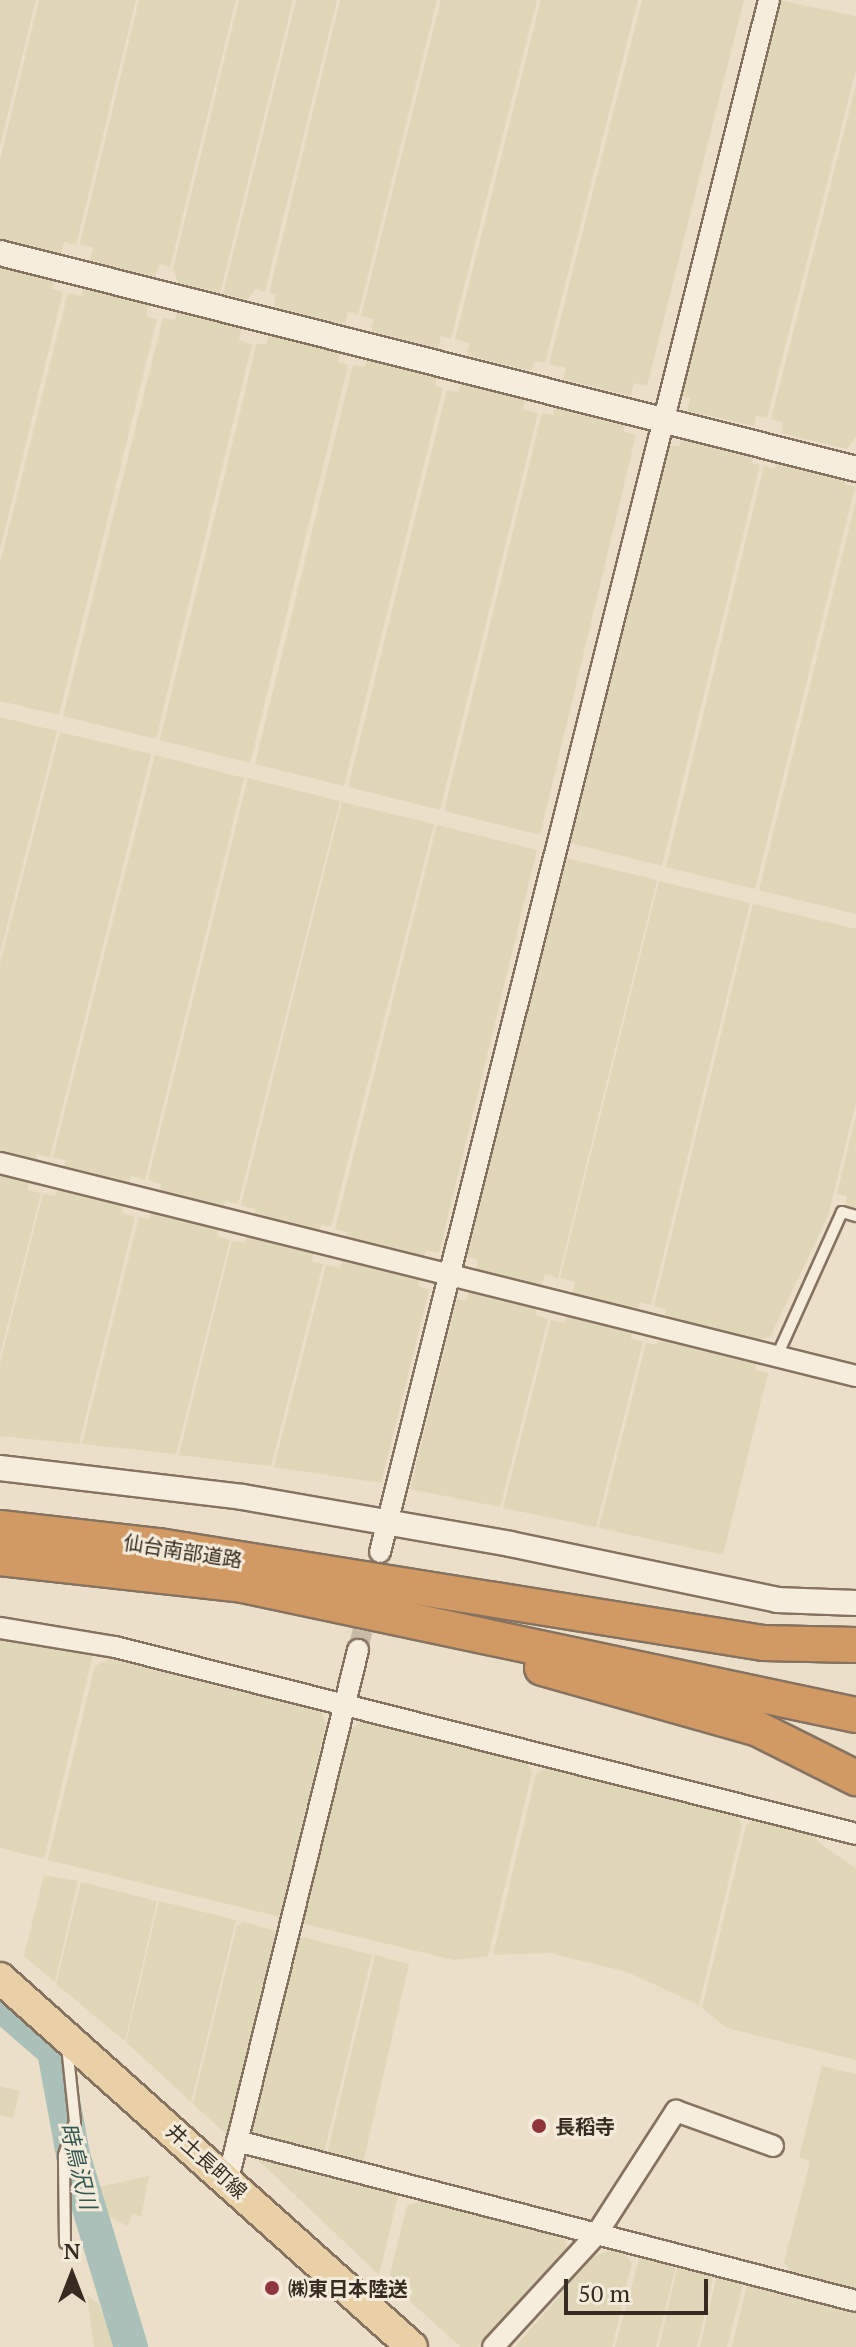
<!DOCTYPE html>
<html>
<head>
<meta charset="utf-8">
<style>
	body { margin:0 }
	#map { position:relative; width:856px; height:2347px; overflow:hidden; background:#ebdfca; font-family:"PT Serif","Noto Sans JP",serif }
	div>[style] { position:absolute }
	.farmland>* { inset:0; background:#e0d7b8 }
	.river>* { height:34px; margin:-17px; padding:0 17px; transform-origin:17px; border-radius:17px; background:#aac0b8 }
	.minor-tunnel>* { height:20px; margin-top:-10px; transform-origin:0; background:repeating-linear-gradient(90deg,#c7bba8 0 20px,transparent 0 30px) }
	.roads { filter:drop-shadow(2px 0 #867260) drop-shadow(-2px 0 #867260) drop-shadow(0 2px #867260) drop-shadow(0 -2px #867260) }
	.service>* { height:10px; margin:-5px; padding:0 5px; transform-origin:5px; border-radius:5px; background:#f6eddd }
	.minor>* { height:20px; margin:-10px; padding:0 10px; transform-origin:10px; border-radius:10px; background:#f6eddd }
	.tertiary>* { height:24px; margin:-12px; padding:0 12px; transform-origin:12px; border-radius:12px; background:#f6eddd }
	.primary>* { height:30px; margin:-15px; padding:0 15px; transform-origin:15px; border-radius:15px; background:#ead0a6 }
	.motorway>* { height:34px; margin:-17px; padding:0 17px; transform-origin:17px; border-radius:17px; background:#d19964 }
	.dots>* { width:22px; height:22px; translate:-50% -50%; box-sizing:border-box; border:4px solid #f3ead9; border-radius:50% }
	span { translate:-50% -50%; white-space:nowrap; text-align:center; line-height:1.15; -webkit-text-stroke:6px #f3ead9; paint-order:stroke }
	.street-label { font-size:20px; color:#382b22 }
	.poi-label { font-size:20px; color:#382b22; font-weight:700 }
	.left { translate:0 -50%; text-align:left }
	.water-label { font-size:22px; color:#335752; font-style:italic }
	.north { position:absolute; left:32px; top:2235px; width:80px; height:80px; -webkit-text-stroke:6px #f3ead9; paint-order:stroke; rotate:0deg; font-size:22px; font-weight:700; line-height:32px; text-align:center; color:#382b22 }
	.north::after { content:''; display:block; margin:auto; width:28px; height:36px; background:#382b22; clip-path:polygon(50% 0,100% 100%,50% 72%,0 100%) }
	.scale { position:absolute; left:564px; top:2279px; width:144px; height:36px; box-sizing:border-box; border:4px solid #382b22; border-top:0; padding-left:10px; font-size:24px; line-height:28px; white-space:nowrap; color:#382b22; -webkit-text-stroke:6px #f3ead9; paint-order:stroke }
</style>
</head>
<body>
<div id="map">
	<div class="farmland">
		<div style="clip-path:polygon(0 0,36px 0,0 146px)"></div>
		<div style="clip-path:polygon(39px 0,136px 0,76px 245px,64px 242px,61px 254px,0 238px,0 160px)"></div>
		<div style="clip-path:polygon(139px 0,236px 0,170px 267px,159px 264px,155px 277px,90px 261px,93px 247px,80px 244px)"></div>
		<div style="clip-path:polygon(239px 0,293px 0,220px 293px,178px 283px,173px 268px)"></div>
		<div style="clip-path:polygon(296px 0,337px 0,265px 292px,255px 289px,248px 300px,223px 294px)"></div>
		<div style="clip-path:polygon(340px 0,437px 0,358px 315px,348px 312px,345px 324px,274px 307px,276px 294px,269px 293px)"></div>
		<div style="clip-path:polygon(441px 0,537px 0,451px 339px,441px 336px,438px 348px,371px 331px,374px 319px,361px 316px)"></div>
		<div style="clip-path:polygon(541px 0,638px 0,545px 363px,534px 361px,531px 371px,467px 355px,470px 343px,455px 339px)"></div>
		<div style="clip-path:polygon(642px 0,744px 0,647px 386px,634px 383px,631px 396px,563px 379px,566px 368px,549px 364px)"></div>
		<div style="clip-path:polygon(778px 0,856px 16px,856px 70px,767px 418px,756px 416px,754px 426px,687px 411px,690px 398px,680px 396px)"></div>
		<div style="clip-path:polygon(856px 85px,856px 437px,847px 449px,781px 433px,783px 422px,771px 419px)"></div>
		<div style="clip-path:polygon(0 266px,54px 280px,52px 289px,63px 292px,0 549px)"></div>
		<div style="clip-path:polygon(83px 287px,149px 304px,146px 316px,157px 319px,59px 715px,0 701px,0 564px,68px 293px,81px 296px)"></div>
		<div style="clip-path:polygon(177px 311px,242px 327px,239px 340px,252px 344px,156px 739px,63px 716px,163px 318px,175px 320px)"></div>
		<div style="clip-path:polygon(269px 335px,340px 352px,338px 362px,348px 365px,250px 763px,160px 740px,257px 343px,266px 345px)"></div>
		<div style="clip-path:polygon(367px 358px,437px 376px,435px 386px,443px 388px,344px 786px,255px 764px,353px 365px,365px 367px)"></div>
		<div style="clip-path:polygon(461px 382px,525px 398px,523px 410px,538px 413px,440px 810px,348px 787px,447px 390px,459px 392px)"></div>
		<div style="clip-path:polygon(556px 406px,625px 424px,624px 432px,636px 435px,540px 835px,444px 811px,542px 413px,553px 415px)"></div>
		<div style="clip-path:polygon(682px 436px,754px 454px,752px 463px,760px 465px,662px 866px,570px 843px,669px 445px,679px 447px)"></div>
		<div style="clip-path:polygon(777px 459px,845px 476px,845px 484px,855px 487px,755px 889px,666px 867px,764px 466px,775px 469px)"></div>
		<div style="clip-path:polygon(856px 501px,856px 914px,759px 890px)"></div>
		<div style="clip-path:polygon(0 717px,57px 731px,0 953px)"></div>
		<div style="clip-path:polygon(60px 732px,151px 754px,50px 1157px,37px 1154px,35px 1163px,0 1154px,0 964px)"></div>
		<div style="clip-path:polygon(155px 755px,244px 778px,145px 1180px,131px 1176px,128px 1186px,63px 1170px,66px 1160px,53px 1157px)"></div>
		<div style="clip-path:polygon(248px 778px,340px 801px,238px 1204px,225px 1201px,223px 1210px,159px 1194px,161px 1184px,148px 1180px)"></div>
		<div style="clip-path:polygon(342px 802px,434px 824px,331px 1227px,321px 1225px,319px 1234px,253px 1217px,255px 1209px,241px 1205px)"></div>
		<div style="clip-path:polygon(437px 825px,537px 850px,439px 1253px,426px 1250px,423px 1260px,346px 1241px,347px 1232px,335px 1229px)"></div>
		<div style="clip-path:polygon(566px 858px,657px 880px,558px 1278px,545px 1274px,541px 1288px,475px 1272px,478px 1260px,467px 1257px)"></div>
		<div style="clip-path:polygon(659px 881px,750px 903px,651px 1305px,640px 1302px,638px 1312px,572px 1296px,575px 1282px,560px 1278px)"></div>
		<div style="clip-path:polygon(753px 904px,856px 929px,856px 1103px,828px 1216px,770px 1337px,757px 1340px,664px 1318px,666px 1309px,654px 1306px)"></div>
		<div style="clip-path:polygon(856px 1115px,856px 1208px,846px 1205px,847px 1196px,837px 1194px)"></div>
		<div style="clip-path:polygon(0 1174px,29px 1181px,27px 1190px,41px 1193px,0 1354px)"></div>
		<div style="clip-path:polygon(58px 1188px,124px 1204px,122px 1213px,135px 1217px,79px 1444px,0 1436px,0 1364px,43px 1194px,55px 1196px)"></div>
		<div style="clip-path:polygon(152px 1211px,219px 1228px,217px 1236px,230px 1240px,176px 1454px,82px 1444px,139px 1217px,149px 1220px)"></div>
		<div style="clip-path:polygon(247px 1235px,314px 1251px,312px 1261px,323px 1264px,271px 1466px,179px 1455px,232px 1241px,244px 1243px)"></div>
		<div style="clip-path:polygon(343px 1258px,419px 1277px,418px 1286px,429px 1290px,381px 1483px,274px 1467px,326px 1265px,340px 1268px)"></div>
		<div style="clip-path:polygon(470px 1289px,538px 1306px,535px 1315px,548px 1319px,500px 1507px,410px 1489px,457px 1299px,466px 1301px)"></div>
		<div style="clip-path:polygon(567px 1314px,633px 1330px,631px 1339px,643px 1342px,596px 1527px,503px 1508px,551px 1320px,564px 1323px)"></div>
		<div style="clip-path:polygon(661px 1336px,757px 1360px,755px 1370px,768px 1373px,723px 1555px,599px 1528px,646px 1343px,657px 1345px)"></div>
		<div style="clip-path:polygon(0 1639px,93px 1654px,44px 1859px,0 1848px)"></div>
		<div style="clip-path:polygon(110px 1659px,320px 1709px,326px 1724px,280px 1917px,48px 1860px,95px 1666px)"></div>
		<div style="clip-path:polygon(363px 1720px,524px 1760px,532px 1772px,488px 1956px,454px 1960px,301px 1923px,350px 1730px)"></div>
		<div style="clip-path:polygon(549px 1766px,735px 1812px,742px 1825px,699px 2005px,627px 1972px,550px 1953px,493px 1955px,536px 1774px)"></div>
		<div style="clip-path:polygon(756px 1817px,813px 1831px,818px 1842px,856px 1869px,856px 2060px,727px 2028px,702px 2008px,746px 1826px)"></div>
		<div style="clip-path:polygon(44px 1875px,78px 1881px,55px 1982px,24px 1956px)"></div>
		<div style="clip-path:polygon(81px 1882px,157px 1901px,125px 2041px,56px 1984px)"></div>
		<div style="clip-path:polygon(159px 1901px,236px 1920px,191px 2102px,126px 2042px)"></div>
		<div style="clip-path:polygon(243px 1922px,276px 1931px,227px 2135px,193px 2104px,237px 1926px)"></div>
		<div style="clip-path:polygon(303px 1937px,372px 1955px,324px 2153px,249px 2134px,298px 1938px)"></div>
		<div style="clip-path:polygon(375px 1955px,409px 1964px,363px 2163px,327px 2154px)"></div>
		<div style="clip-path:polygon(822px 2066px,856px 2074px,856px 2291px,794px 2275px,784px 2263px,810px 2161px,799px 2157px)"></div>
		<div style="clip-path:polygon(0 2086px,20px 2091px,13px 2118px,0 2115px)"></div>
		<div style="clip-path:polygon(255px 2157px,399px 2192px,379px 2275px)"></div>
		<div style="clip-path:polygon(149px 2176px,141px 2217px,133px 2213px,127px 2226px,109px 2216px,98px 2187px)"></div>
		<div style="clip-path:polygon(422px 2201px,564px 2238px,568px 2248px,477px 2347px,461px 2347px,388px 2282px,407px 2206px)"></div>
		<div style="clip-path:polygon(610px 2250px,623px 2252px,632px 2263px,612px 2347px,515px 2347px,593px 2257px)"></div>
		<div style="clip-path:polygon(640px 2256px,676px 2265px,656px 2347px,615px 2347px)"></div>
		<div style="clip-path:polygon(678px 2265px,714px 2274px,697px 2347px,659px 2347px)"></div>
		<div style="clip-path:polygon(717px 2275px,744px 2281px,727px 2347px,700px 2347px)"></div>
		<div style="clip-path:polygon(748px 2282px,856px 2309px,856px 2347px,732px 2347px)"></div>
		<div style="clip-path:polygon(87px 2295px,99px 2304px,118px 2347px,94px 2347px)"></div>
	</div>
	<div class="river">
		<div style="left:0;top:2004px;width:72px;rotate:41deg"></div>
		<div style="left:54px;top:2051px;width:106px;rotate:79.6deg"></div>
		<div style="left:73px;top:2155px;width:201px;rotate:73.2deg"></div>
	</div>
	<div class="minor-tunnel">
		<div style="left:358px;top:1650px;width:48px;rotate:-76.8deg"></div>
	</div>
	<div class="roads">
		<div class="service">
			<div style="left:777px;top:1356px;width:158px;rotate:-65.7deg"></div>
			<div style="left:842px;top:1212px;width:15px;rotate:16deg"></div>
			<div style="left:65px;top:2243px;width:88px;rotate:-90.7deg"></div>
			<div style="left:64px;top:2155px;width:35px;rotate:-72deg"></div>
			<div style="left:75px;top:2122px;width:76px;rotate:-96deg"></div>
		</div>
		<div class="minor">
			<div style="left:0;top:1163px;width:882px;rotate:13.97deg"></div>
			<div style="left:380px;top:1552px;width:1600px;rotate:-75.93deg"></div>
			<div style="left:0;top:1628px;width:117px;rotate:9.4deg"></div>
			<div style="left:115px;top:1647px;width:764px;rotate:14.16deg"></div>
			<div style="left:237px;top:2141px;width:639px;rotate:14.49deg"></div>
			<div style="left:228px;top:2179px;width:545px;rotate:-76.19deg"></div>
			<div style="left:493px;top:2347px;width:152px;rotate:-47.4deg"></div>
			<div style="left:596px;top:2235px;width:148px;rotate:-57.2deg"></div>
			<div style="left:676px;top:2111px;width:103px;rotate:19.8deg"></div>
		</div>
		<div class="tertiary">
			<div style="left:0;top:253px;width:883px;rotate:14.16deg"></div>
			<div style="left:0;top:1468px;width:244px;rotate:6.8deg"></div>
			<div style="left:242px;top:1497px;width:272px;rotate:9.9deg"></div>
			<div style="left:510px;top:1544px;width:273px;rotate:11.8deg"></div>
			<div style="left:777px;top:1600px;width:79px;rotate:2.2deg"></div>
		</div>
		<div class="primary">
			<div style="left:0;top:1978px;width:553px;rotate:41.85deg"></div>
		</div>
		<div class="motorway">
			<div style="left:0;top:1528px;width:160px;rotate:6.5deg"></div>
			<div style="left:159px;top:1546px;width:612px;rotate:9.12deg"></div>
			<div style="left:763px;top:1643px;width:93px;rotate:1.2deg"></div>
			<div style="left:0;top:1558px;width:244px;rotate:6.3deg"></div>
			<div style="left:243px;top:1585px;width:627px;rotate:11.97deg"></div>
			<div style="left:542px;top:1668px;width:222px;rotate:15.7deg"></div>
			<div style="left:756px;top:1728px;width:112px;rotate:26.6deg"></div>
		</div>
	</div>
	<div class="dots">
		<div style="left:539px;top:2126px;background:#90353c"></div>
		<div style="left:272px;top:2288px;background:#90353c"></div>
	</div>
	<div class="street-label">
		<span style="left:183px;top:1551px;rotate:9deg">仙台南部道路</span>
		<span style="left:207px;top:2161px;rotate:42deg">井土長町線</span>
	</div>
	<div class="poi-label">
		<span class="left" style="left:555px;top:2126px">長稻寺</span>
		<span class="left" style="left:288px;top:2288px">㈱東日本陸送</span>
	</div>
	<div class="water-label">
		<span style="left:79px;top:2166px;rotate:76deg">時鳥沢川</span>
	</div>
	<div class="north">N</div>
	<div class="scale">50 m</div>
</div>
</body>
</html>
